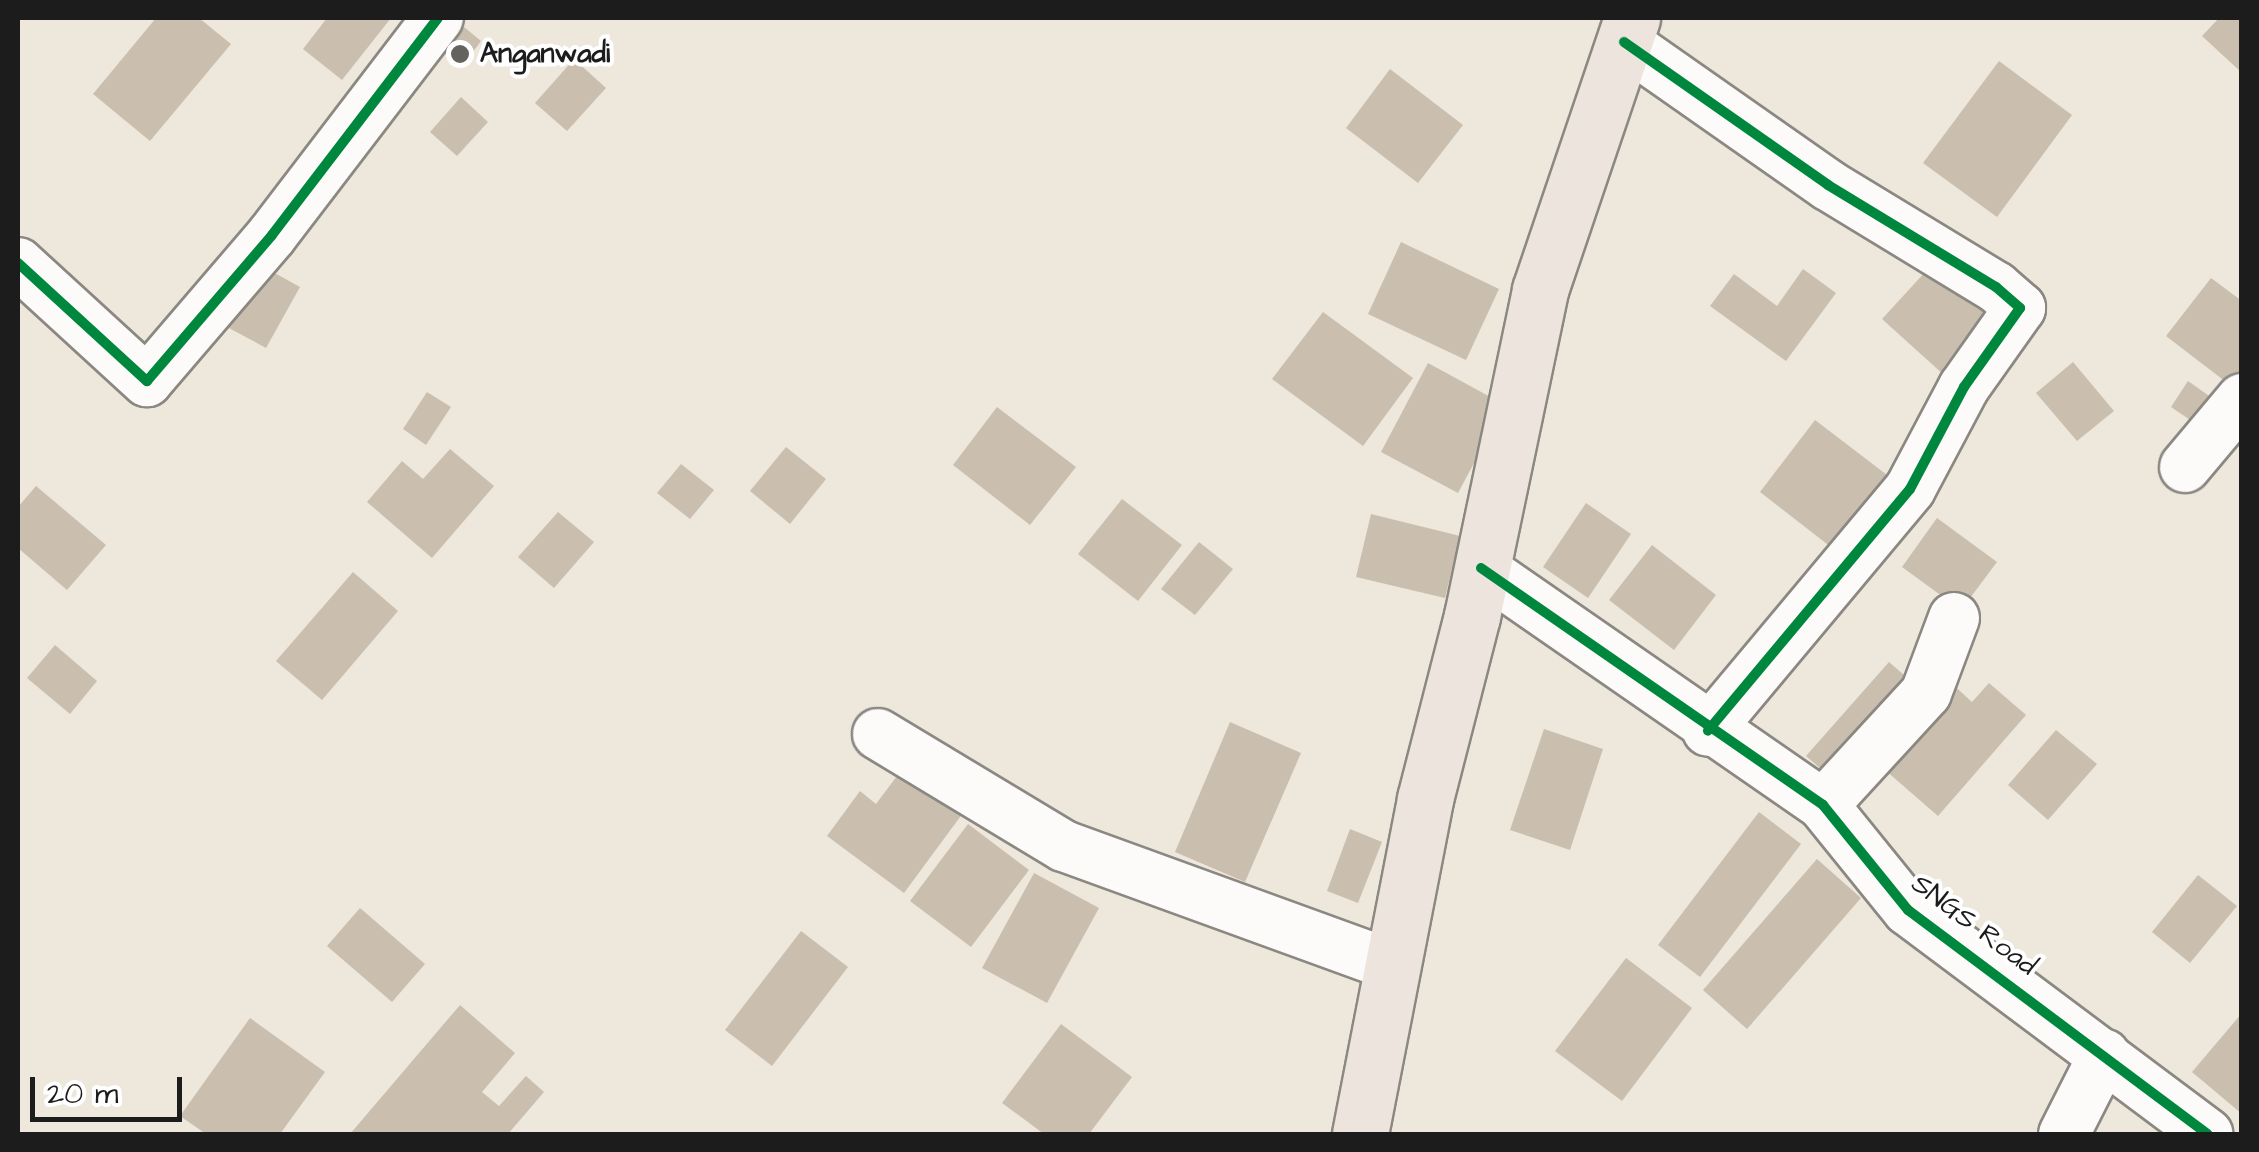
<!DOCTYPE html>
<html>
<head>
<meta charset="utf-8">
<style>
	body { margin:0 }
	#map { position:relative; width:2259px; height:1152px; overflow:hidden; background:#ede7dc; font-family:"Architects Daughter",sans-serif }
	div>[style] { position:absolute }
	.building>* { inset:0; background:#cabfaf }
	.roads { filter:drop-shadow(2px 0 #8b8882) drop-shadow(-2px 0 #8b8882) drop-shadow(0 2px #8b8882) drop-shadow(0 -2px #8b8882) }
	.minor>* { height:50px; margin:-25px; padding:0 25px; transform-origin:25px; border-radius:25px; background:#fcfbfa }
	.major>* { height:55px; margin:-27.5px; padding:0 27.5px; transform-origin:27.5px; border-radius:27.5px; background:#ede5dd }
	.cycleway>* { height:10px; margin:-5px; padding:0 5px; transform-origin:5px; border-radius:5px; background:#00873e }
	.dots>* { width:28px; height:28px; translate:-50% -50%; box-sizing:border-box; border:5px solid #fff; border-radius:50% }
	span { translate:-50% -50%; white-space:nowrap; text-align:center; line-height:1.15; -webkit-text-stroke:8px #fff; paint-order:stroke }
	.poi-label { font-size:28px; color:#1c1c1c; font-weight:700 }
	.left { translate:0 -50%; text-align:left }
	.street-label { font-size:28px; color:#1c1c1c }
	.frame { position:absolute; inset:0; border:20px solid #1c1c1c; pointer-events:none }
	.scale { position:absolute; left:30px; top:1077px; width:152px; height:45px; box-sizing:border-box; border:5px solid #1c1c1c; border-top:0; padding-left:12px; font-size:30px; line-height:35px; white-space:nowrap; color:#1c1c1c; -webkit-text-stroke:8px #fff; paint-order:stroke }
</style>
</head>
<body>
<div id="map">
	<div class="building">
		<div style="clip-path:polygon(156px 18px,199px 18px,231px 44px,150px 141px,93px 94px)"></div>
		<div style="clip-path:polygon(327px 18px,391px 18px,342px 80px,303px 49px)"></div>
		<div style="clip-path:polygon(453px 18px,481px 41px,462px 67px,430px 38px)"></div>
		<div style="clip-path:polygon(2219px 18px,2242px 18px,2242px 73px,2202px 36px)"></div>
		<div style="clip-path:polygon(574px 59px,606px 88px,567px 131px,535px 103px)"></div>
		<div style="clip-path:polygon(1999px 61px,2072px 115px,1997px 217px,1923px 163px)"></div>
		<div style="clip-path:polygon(1390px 69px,1463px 125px,1418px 183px,1346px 128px)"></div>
		<div style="clip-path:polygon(461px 97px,488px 122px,457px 156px,430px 132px)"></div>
		<div style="clip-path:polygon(1401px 242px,1499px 289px,1466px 360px,1368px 314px)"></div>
		<div style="clip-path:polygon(1938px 258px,2000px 312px,1944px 375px,1882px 319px)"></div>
		<div style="clip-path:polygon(262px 266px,300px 287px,266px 348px,227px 327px)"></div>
		<div style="clip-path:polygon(1803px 269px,1836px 293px,1786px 361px,1710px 306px,1734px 274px,1777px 306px)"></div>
		<div style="clip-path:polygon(2211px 278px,2242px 301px,2239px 392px,2166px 336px)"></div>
		<div style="clip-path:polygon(1323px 312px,1413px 378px,1363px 446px,1272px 379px)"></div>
		<div style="clip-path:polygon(2073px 362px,2114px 411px,2077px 441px,2036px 393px)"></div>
		<div style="clip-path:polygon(1428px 363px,1505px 405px,1458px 493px,1381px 452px)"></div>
		<div style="clip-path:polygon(2188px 381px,2219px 403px,2202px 428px,2171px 407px)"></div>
		<div style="clip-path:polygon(427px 392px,451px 407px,426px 445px,403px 429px)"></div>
		<div style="clip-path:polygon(997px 407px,1076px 467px,1030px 525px,953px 465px)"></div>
		<div style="clip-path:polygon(1815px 420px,1891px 478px,1836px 551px,1760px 492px)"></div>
		<div style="clip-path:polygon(786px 447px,826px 479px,790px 524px,750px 491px)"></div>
		<div style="clip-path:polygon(450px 449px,494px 486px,432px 558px,367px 502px,402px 461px,423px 479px)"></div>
		<div style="clip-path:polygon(681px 464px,714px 490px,690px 519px,657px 493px)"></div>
		<div style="clip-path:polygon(36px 486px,106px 545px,67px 590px,18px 548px,18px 507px)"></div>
		<div style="clip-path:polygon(1122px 499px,1182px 545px,1138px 601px,1078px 554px)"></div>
		<div style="clip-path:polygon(1586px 503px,1631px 534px,1588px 598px,1543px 567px)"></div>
		<div style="clip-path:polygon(558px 512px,594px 542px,554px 588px,518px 557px)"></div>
		<div style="clip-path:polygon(1371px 514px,1460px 536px,1445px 598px,1356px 577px)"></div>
		<div style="clip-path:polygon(1937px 518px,1997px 562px,1961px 610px,1902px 567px)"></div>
		<div style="clip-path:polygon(1199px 542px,1233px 569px,1195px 615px,1161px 589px)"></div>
		<div style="clip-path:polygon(1652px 545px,1716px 595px,1674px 650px,1609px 600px)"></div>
		<div style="clip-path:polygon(353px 572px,398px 611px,322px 700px,276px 661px)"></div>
		<div style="clip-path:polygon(55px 645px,97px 681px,70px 714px,27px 678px)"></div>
		<div style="clip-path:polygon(1889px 662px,1919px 688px,1837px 783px,1806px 756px)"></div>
		<div style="clip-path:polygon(1949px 681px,1972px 702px,1989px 683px,2026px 715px,1938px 816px,1877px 763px)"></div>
		<div style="clip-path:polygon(1230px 722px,1301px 753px,1245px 882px,1175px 852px)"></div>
		<div style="clip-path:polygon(1544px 729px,1603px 749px,1570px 850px,1510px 830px)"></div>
		<div style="clip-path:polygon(2056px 730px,2097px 764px,2048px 820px,2008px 785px)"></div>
		<div style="clip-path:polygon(903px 768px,963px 813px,904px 893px,827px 836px,860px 791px,876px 804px)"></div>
		<div style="clip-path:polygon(1759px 812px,1801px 844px,1700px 977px,1658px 945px)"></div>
		<div style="clip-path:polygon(968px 824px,1029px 870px,971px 947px,910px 901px)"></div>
		<div style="clip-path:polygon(1350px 829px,1382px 842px,1358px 903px,1327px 891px)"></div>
		<div style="clip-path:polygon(1817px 859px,1861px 898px,1747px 1029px,1703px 990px)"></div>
		<div style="clip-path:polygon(1034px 873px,1099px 908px,1047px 1003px,982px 968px)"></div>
		<div style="clip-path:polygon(2198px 875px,2237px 906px,2190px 963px,2152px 932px)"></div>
		<div style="clip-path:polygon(360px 908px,425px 964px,392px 1002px,327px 946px)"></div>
		<div style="clip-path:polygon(801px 931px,848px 967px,772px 1066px,725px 1030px)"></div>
		<div style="clip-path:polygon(1626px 958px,1692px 1008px,1622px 1101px,1555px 1051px)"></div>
		<div style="clip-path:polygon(460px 1005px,515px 1053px,482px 1092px,499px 1106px,526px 1076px,544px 1092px,508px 1134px,350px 1134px)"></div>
		<div style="clip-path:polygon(2242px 1013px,2242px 1114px,2192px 1072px)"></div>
		<div style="clip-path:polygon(250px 1018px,325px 1072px,280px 1134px,206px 1134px,180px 1116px)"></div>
		<div style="clip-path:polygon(1061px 1024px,1132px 1077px,1089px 1134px,1044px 1134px,1002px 1103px)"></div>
	</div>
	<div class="roads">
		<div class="minor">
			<div style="left:1624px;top:42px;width:249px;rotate:35deg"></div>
			<div style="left:1828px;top:185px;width:197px;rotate:31.3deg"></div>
			<div style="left:1996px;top:287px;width:32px;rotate:41deg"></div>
			<div style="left:2020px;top:308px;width:97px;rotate:125.3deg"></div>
			<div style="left:1964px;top:387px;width:115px;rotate:117.9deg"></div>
			<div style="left:1910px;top:489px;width:315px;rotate:129.9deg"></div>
			<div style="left:18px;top:263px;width:175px;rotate:42.5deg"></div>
			<div style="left:147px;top:381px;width:192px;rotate:-49.4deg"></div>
			<div style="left:272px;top:235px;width:273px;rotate:-52.6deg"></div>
			<div style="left:2185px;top:467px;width:89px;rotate:-50deg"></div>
			<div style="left:1481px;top:568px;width:416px;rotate:34.7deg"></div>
			<div style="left:1823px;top:805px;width:135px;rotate:51deg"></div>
			<div style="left:1908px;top:910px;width:374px;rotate:36.8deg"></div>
			<div style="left:878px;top:734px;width:217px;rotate:31.1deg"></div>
			<div style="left:1064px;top:846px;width:348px;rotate:20deg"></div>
			<div style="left:1823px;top:805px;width:152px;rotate:-47.4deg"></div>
			<div style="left:1926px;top:693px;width:80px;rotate:-69.5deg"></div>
			<div style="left:2064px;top:1134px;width:89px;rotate:-63.1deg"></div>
		</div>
		<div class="major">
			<div style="left:1360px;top:1134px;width:341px;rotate:-79deg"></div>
			<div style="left:1425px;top:799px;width:189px;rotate:-75.6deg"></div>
			<div style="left:1472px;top:616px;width:333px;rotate:-78.2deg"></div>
			<div style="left:1540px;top:290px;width:287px;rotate:-71.3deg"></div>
		</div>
	</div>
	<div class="cycleway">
		<div style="left:1624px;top:42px;width:249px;rotate:35deg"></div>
		<div style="left:1828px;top:185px;width:197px;rotate:31.3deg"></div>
		<div style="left:1996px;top:287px;width:32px;rotate:41deg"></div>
		<div style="left:2020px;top:308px;width:97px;rotate:125.3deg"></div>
		<div style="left:1964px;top:387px;width:115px;rotate:117.9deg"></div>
		<div style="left:1910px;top:489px;width:315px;rotate:129.9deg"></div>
		<div style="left:18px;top:263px;width:175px;rotate:42.5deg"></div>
		<div style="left:147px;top:381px;width:192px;rotate:-49.4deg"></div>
		<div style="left:272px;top:235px;width:273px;rotate:-52.6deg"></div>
		<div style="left:1481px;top:568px;width:416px;rotate:34.7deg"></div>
		<div style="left:1823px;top:805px;width:135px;rotate:51deg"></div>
		<div style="left:1908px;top:910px;width:374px;rotate:36.8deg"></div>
	</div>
	<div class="dots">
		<div style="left:460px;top:54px;background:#65635f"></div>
	</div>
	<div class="poi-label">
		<span class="left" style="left:480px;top:54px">Anganwadi</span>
	</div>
	<div class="street-label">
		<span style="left:1974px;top:925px;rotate:37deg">SNGS Road</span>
	</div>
	<div class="frame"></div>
	<div class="scale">20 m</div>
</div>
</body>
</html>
